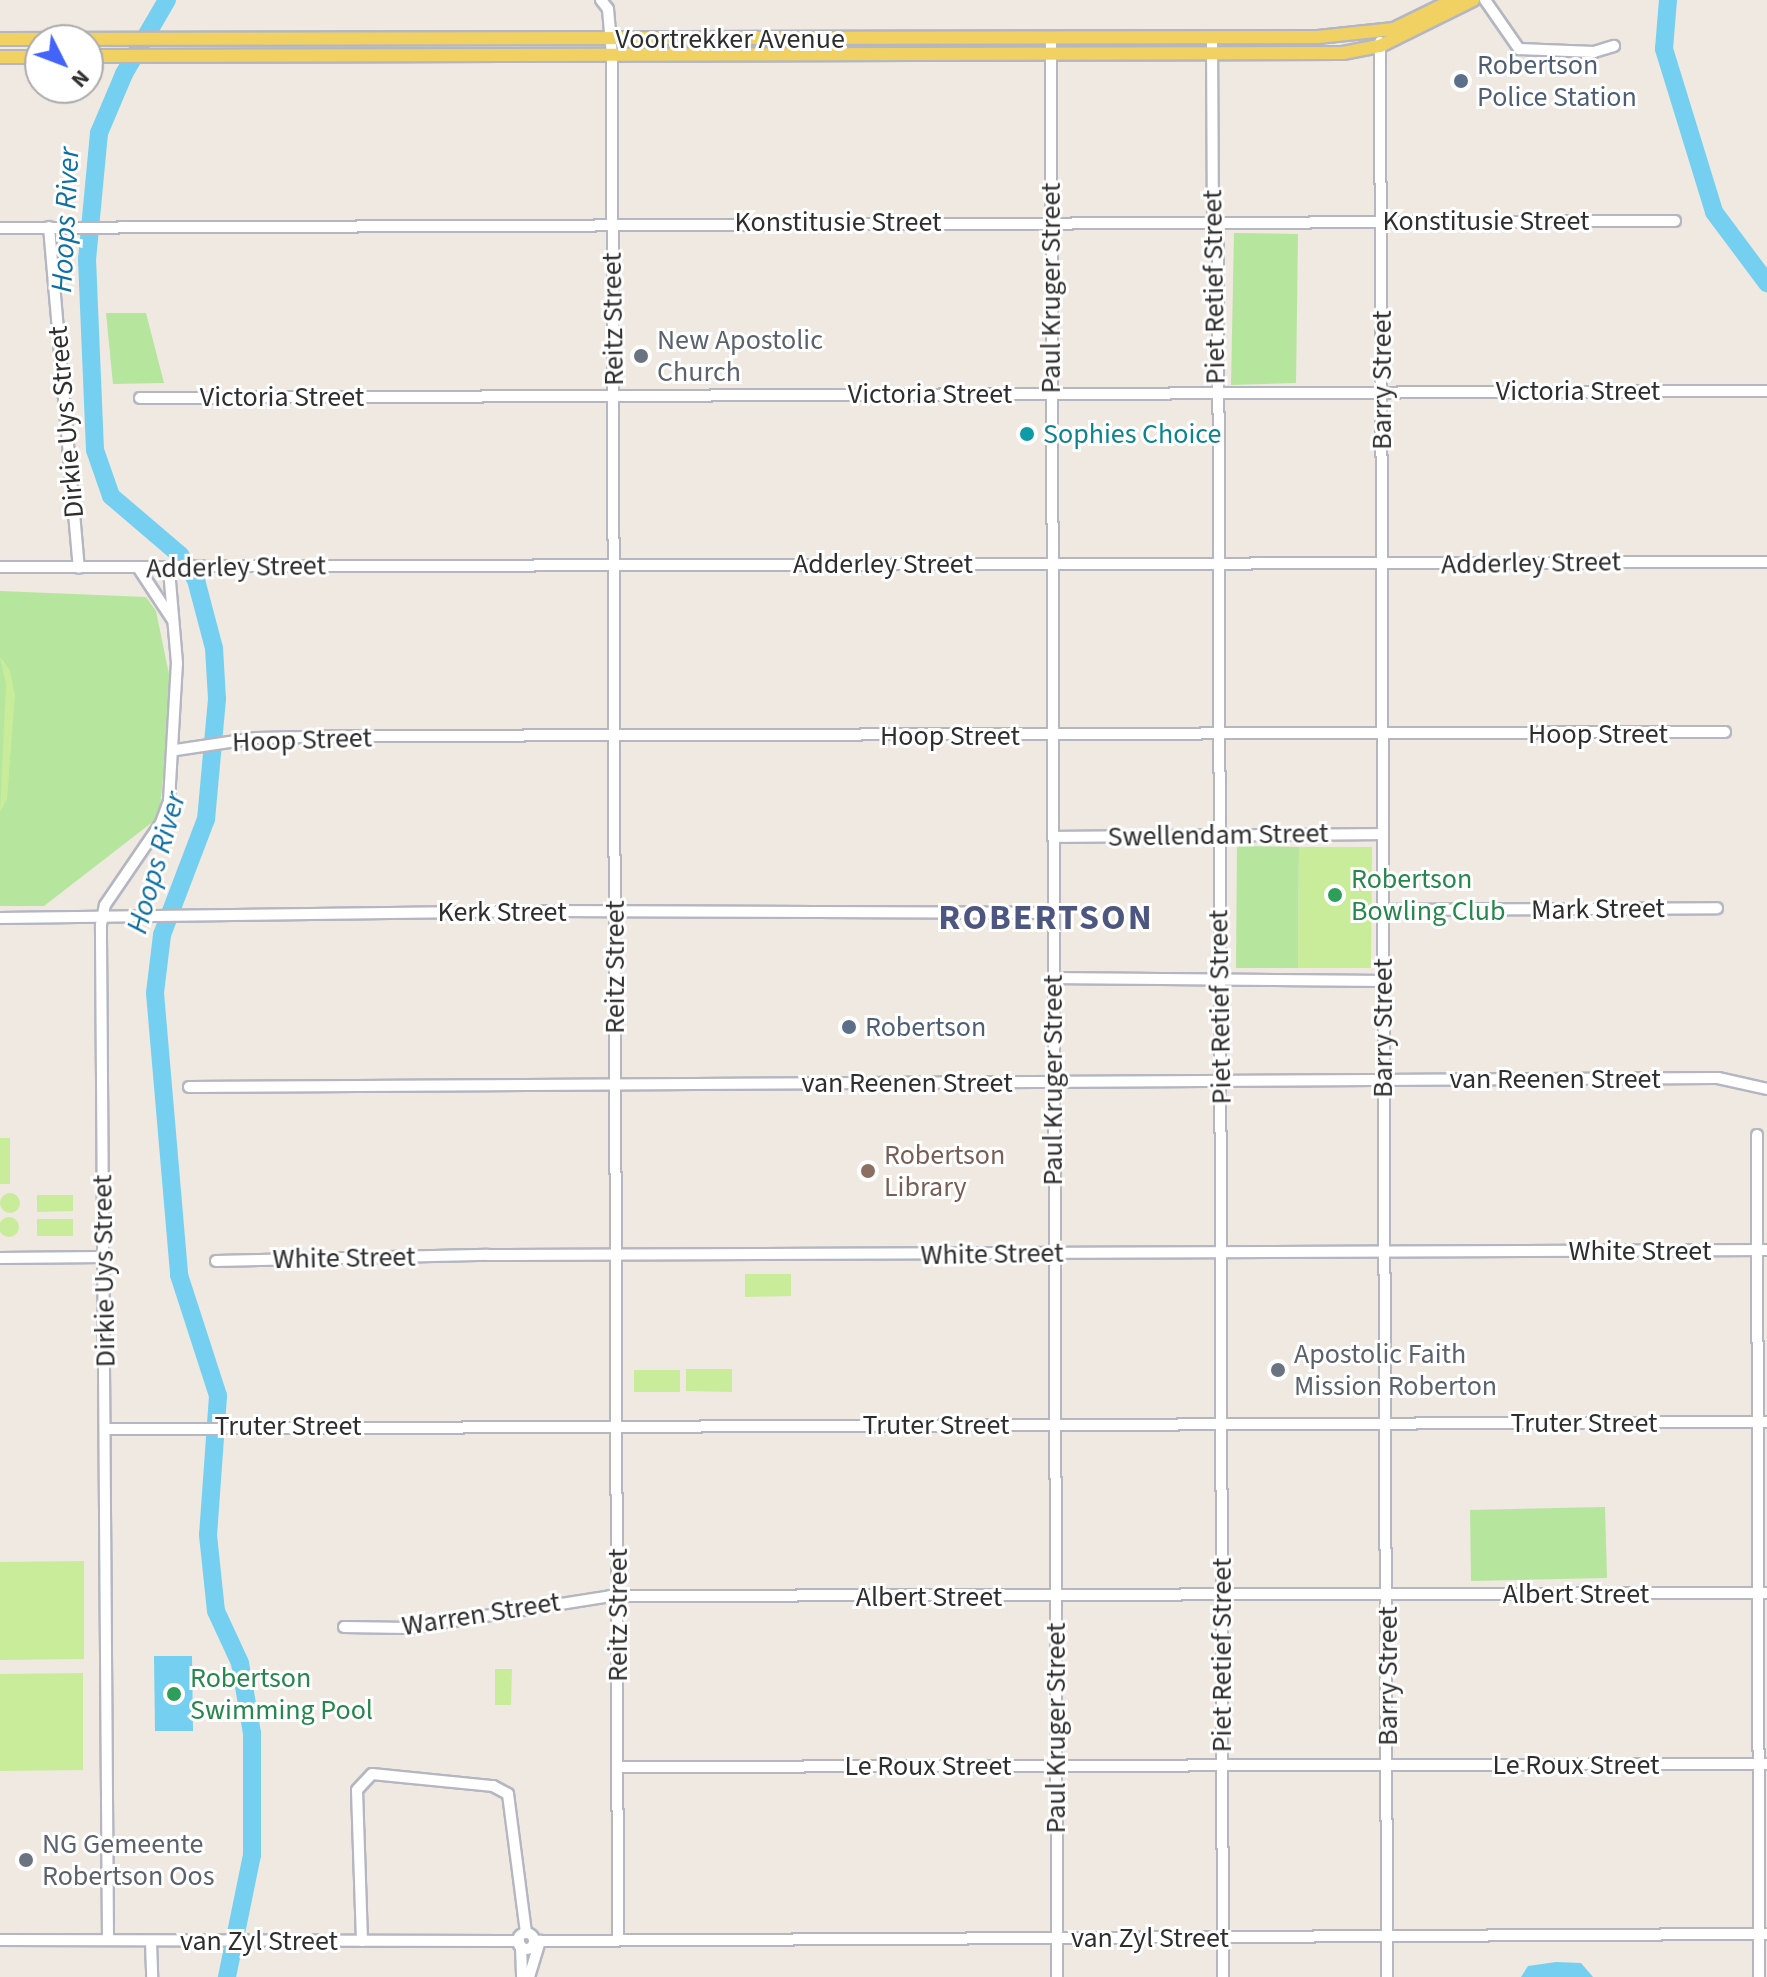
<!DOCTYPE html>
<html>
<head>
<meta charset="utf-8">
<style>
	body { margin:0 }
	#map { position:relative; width:1767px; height:1977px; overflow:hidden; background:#efe9e1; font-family:"Source Sans 3",sans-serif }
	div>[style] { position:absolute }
	.green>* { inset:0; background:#b6e59e }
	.pitch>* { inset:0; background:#c9ec9a }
	.round { border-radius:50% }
	.water>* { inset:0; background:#75cff0 }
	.river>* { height:18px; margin:-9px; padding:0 9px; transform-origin:9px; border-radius:9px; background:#75cff0 }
	.roads { filter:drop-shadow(2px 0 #b4b7c1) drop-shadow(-2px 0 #b4b7c1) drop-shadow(0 2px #b4b7c1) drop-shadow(0 -2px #b4b7c1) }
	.minor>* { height:10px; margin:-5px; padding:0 5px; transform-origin:5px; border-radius:5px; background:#fff }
	.minor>.ring { margin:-5px; padding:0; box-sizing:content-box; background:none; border:10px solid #fff; border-radius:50% }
	.major>* { height:12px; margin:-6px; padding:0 6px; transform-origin:6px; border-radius:6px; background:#f2d163 }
	.dots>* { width:22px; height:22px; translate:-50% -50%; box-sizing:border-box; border:4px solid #fff; border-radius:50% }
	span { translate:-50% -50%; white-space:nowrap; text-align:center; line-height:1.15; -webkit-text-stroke:6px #fff; paint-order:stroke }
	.street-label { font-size:28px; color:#2e2e2e }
	.service-label { font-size:28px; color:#4e5e75 }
	.left { translate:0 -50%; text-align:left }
	.worship-label { font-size:28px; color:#5b616d }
	.culture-label { font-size:28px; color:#0d838f }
	.leisure-label { font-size:28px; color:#27864d }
	.education-label { font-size:28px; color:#785e54 }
	.water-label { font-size:30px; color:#0d6fa3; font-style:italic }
	.district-label { font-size:36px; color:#4d5680; font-weight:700; letter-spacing:2px }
	.north { position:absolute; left:24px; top:24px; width:80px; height:80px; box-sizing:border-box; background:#fff; border:2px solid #ababab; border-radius:50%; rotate:132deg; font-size:22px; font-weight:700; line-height:32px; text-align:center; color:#2e2e2e }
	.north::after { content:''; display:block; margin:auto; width:28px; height:36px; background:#4264fb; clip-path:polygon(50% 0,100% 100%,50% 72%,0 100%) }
</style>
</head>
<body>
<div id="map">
	<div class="green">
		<div style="clip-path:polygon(1234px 233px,1298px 234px,1296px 383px,1231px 385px)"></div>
		<div style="clip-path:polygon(106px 313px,146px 313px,164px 383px,113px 384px)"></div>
		<div style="clip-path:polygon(0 591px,146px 597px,156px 611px,172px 689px,159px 817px,44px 906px,0 906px)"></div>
		<div style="clip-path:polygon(1237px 846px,1299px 847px,1298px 968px,1236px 968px)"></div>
		<div style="clip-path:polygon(1605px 1507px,1607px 1578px,1471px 1581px,1470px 1510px)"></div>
	</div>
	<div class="pitch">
		<div style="clip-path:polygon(0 657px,10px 670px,15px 696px,7px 799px,0 812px,6px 684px)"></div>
		<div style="clip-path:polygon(1299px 847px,1372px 847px,1371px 968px,1298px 968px)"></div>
		<div style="clip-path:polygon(0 1138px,10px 1138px,10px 1184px,0 1184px)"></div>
		<div class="round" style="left:0;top:1193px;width:20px;height:20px"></div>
		<div style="clip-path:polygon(37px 1195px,73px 1195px,73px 1211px,37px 1212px)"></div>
		<div class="round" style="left:-1px;top:1217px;width:20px;height:20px"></div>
		<div style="clip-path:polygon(37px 1219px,73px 1219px,73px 1236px,37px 1236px)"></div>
		<div style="clip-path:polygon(745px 1274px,791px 1274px,791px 1296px,745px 1297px)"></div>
		<div style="clip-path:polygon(686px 1369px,732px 1369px,732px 1392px,686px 1391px)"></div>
		<div style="clip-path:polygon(634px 1370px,680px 1370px,680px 1392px,634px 1392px)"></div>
		<div style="clip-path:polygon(84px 1561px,84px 1659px,0 1660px,0 1562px)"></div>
		<div style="clip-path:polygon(495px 1669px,512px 1669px,511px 1705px,495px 1705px)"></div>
		<div style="clip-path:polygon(83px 1673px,83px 1770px,0 1771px,0 1674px)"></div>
	</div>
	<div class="water">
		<div style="clip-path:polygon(154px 1656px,192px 1656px,193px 1731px,155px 1731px)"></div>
		<div style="clip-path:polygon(1556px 1962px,1581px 1963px,1593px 1977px,1521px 1977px,1528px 1966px)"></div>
	</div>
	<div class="river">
		<div style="left:167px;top:0;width:86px;rotate:120.2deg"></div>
		<div style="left:124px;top:74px;width:64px;rotate:113deg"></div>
		<div style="left:99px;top:133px;width:127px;rotate:95.4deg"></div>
		<div style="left:87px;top:259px;width:191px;rotate:87.6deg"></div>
		<div style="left:95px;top:450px;width:49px;rotate:70.8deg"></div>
		<div style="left:111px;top:496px;width:91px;rotate:40.5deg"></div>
		<div style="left:180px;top:555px;width:30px;rotate:57deg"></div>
		<div style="left:196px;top:580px;width:70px;rotate:75.2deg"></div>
		<div style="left:214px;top:648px;width:51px;rotate:86.6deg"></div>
		<div style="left:217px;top:699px;width:121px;rotate:95.2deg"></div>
		<div style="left:206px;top:819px;width:124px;rotate:110.8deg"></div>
		<div style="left:162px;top:935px;width:58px;rotate:96.9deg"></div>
		<div style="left:155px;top:993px;width:283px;rotate:85.1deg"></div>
		<div style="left:179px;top:1275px;width:127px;rotate:72.1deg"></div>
		<div style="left:218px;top:1396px;width:139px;rotate:94.1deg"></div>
		<div style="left:208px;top:1535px;width:76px;rotate:84deg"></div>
		<div style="left:216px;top:1611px;width:57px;rotate:65.2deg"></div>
		<div style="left:240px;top:1663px;width:71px;rotate:80.3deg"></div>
		<div style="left:252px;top:1733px;width:122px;rotate:90deg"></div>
		<div style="left:252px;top:1855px;width:125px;rotate:101.6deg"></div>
		<div style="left:1668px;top:0;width:49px;rotate:94.7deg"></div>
		<div style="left:1664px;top:49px;width:170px;rotate:72.9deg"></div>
		<div style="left:1714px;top:212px;width:89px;rotate:53.3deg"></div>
	</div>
	<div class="roads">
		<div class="minor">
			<div style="left:601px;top:0;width:11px;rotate:52deg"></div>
			<div style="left:608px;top:9px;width:47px;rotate:85.1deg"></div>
			<div style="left:612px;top:56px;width:1881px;rotate:89.82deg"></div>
			<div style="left:1485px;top:0;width:60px;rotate:55.2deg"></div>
			<div style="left:1519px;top:49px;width:75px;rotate:2.3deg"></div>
			<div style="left:1594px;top:52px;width:21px;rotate:-17deg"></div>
			<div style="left:1212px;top:38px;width:172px;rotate:89.7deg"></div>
			<div style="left:1213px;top:210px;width:23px;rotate:77deg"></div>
			<div style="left:1218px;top:232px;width:1745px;rotate:89.84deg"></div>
			<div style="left:1051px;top:40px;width:1937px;rotate:89.82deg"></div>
			<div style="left:1380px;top:42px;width:1935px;rotate:89.79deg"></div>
			<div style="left:49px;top:227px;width:342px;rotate:85deg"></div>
			<div style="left:0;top:228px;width:1675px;rotate:-0.24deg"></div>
			<div style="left:140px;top:398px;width:1627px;rotate:-0.25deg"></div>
			<div style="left:0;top:567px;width:1767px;rotate:-0.16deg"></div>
			<div style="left:139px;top:569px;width:60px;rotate:56.6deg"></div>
			<div style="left:176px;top:750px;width:81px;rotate:-8.5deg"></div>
			<div style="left:256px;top:738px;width:104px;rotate:-1.1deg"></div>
			<div style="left:360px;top:736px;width:1365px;rotate:-0.17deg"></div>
			<div style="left:1053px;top:837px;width:330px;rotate:-0.5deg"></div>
			<div style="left:1383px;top:910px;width:334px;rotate:-0.3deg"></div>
			<div style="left:0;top:918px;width:550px;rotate:-0.73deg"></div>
			<div style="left:550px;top:911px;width:503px;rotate:0.23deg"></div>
			<div style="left:1053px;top:978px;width:329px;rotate:0.5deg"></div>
			<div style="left:189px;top:1087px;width:1529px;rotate:-0.34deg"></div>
			<div style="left:1718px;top:1078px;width:50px;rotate:12.7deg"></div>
			<div style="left:1757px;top:1135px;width:842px;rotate:89.86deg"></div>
			<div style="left:0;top:1258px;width:104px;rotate:-0.6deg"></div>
			<div style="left:216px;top:1261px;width:272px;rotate:-1.3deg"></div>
			<div style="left:488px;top:1255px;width:1279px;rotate:-0.22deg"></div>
			<div style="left:106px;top:1429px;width:1661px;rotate:-0.24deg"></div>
			<div style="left:344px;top:1627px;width:65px;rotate:0.9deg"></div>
			<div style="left:409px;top:1628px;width:204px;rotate:-9deg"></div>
			<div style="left:610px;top:1596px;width:1157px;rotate:-0.15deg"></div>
			<div style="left:617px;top:1767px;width:1150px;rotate:-0.15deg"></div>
			<div class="ring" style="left:518px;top:1933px;width:6px;height:6px"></div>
			<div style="left:0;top:1940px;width:519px;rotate:0.11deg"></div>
			<div style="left:108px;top:1940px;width:1015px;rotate:-90.4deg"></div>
			<div style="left:101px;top:925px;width:20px;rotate:-79deg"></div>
			<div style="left:105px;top:905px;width:99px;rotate:-55.7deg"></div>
			<div style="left:161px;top:823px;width:23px;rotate:-70deg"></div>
			<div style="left:169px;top:801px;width:138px;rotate:-86.7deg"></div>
			<div style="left:177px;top:663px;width:94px;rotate:-94.9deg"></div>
			<div style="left:362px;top:1941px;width:151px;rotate:-91.9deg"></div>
			<div style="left:357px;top:1790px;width:22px;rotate:-47deg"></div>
			<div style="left:372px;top:1774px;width:122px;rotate:5.7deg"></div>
			<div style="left:493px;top:1786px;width:17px;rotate:28deg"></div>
			<div style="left:508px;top:1794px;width:140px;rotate:82.6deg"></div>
			<div style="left:534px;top:1941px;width:1233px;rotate:-0.33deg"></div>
			<div style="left:151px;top:1942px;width:35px;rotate:88deg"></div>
			<div style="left:521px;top:1946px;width:31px;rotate:88deg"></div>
			<div style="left:529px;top:1977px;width:38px;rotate:-73deg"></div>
		</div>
		<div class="major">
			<div style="left:0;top:39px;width:1318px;rotate:-0.09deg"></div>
			<div style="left:1318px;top:37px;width:76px;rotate:-6deg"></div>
			<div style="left:1394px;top:29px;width:66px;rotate:-26.2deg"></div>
			<div style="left:88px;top:56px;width:1255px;rotate:-0.14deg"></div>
			<div style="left:1343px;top:53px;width:38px;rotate:-11deg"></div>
			<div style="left:1380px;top:46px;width:104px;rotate:-26.3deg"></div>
			<div style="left:0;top:57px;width:40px"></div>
		</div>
	</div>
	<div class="dots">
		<div style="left:1461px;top:81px;background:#5c6f8a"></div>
		<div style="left:641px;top:356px;background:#6b7280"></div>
		<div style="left:1027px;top:434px;background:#0f9aa8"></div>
		<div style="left:1335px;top:895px;background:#2e9e5b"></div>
		<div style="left:849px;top:1027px;background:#5c6f8a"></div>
		<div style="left:868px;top:1171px;background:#8d6e63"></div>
		<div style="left:1278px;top:1370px;background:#6b7280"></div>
		<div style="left:174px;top:1694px;background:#2e9e5b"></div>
		<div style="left:26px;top:1860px;background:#6b7280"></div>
	</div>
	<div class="street-label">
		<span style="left:730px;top:39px">Voortrekker Avenue</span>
		<span style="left:1486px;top:221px">Konstitusie Street</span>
		<span style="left:838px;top:222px">Konstitusie Street</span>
		<span style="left:1214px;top:287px;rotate:-91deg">Piet Retief Street</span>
		<span style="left:1051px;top:288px;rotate:-90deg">Paul Kruger Street</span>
		<span style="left:613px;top:319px;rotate:-91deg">Reitz Street</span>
		<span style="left:1382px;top:380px;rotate:-90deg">Barry Street</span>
		<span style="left:1578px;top:391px">Victoria Street</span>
		<span style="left:930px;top:394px">Victoria Street</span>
		<span style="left:282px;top:397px">Victoria Street</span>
		<span style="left:66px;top:422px;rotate:-95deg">Dirkie Uys Street</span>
		<span style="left:1531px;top:563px;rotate:-1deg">Adderley Street</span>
		<span style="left:883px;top:564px">Adderley Street</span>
		<span style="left:236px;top:567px;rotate:-1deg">Adderley Street</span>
		<span style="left:1598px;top:734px">Hoop Street</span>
		<span style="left:950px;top:736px">Hoop Street</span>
		<span style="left:302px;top:740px;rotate:-2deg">Hoop Street</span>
		<span style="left:1218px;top:835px;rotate:-1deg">Swellendam Street</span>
		<span style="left:1598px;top:909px;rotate:-1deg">Mark Street</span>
		<span style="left:502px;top:912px">Kerk Street</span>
		<span style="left:615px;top:967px;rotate:-90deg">Reitz Street</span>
		<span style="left:1220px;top:1007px;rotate:-91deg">Piet Retief Street</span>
		<span style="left:1383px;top:1028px;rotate:-90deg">Barry Street</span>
		<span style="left:1555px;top:1079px">van Reenen Street</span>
		<span style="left:1053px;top:1080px;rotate:-90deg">Paul Kruger Street</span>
		<span style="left:907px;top:1083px">van Reenen Street</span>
		<span style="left:1640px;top:1251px">White Street</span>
		<span style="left:992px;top:1254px;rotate:-1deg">White Street</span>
		<span style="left:344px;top:1258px;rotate:-1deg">White Street</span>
		<span style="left:104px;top:1271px;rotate:-91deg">Dirkie Uys Street</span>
		<span style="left:1584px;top:1423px">Truter Street</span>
		<span style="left:936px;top:1425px">Truter Street</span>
		<span style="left:288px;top:1426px">Truter Street</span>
		<span style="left:1576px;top:1594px">Albert Street</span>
		<span style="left:929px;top:1597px">Albert Street</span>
		<span style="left:481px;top:1614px;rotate:-9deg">Warren Street</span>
		<span style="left:618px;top:1615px;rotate:-90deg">Reitz Street</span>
		<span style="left:1222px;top:1655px;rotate:-90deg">Piet Retief Street</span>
		<span style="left:1388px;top:1676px;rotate:-90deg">Barry Street</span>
		<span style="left:1056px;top:1728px;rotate:-90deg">Paul Kruger Street</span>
		<span style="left:1576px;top:1765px">Le Roux Street</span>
		<span style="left:928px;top:1766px">Le Roux Street</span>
		<span style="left:1150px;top:1938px">van Zyl Street</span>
		<span style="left:259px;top:1941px">van Zyl Street</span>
	</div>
	<div class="service-label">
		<span class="left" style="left:1477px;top:81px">Robertson<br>Police Station</span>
		<span class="left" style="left:865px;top:1027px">Robertson</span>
	</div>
	<div class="worship-label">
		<span class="left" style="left:657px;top:356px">New Apostolic<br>Church</span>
		<span class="left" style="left:1294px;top:1370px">Apostolic Faith<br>Mission Roberton</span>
		<span class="left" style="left:42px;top:1860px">NG Gemeente<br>Robertson Oos</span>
	</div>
	<div class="culture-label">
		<span class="left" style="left:1043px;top:434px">Sophies Choice</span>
	</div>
	<div class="leisure-label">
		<span class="left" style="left:1351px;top:895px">Robertson<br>Bowling Club</span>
		<span class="left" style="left:190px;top:1694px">Robertson<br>Swimming Pool</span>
	</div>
	<div class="education-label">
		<span class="left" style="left:884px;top:1171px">Robertson<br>Library</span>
	</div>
	<div class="water-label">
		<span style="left:66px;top:220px;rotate:-87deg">Hoops River</span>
		<span style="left:157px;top:863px;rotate:-74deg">Hoops River</span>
	</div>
	<div class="district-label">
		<span style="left:1046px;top:918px">ROBERTSON</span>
	</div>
	<div class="north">N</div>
</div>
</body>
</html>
